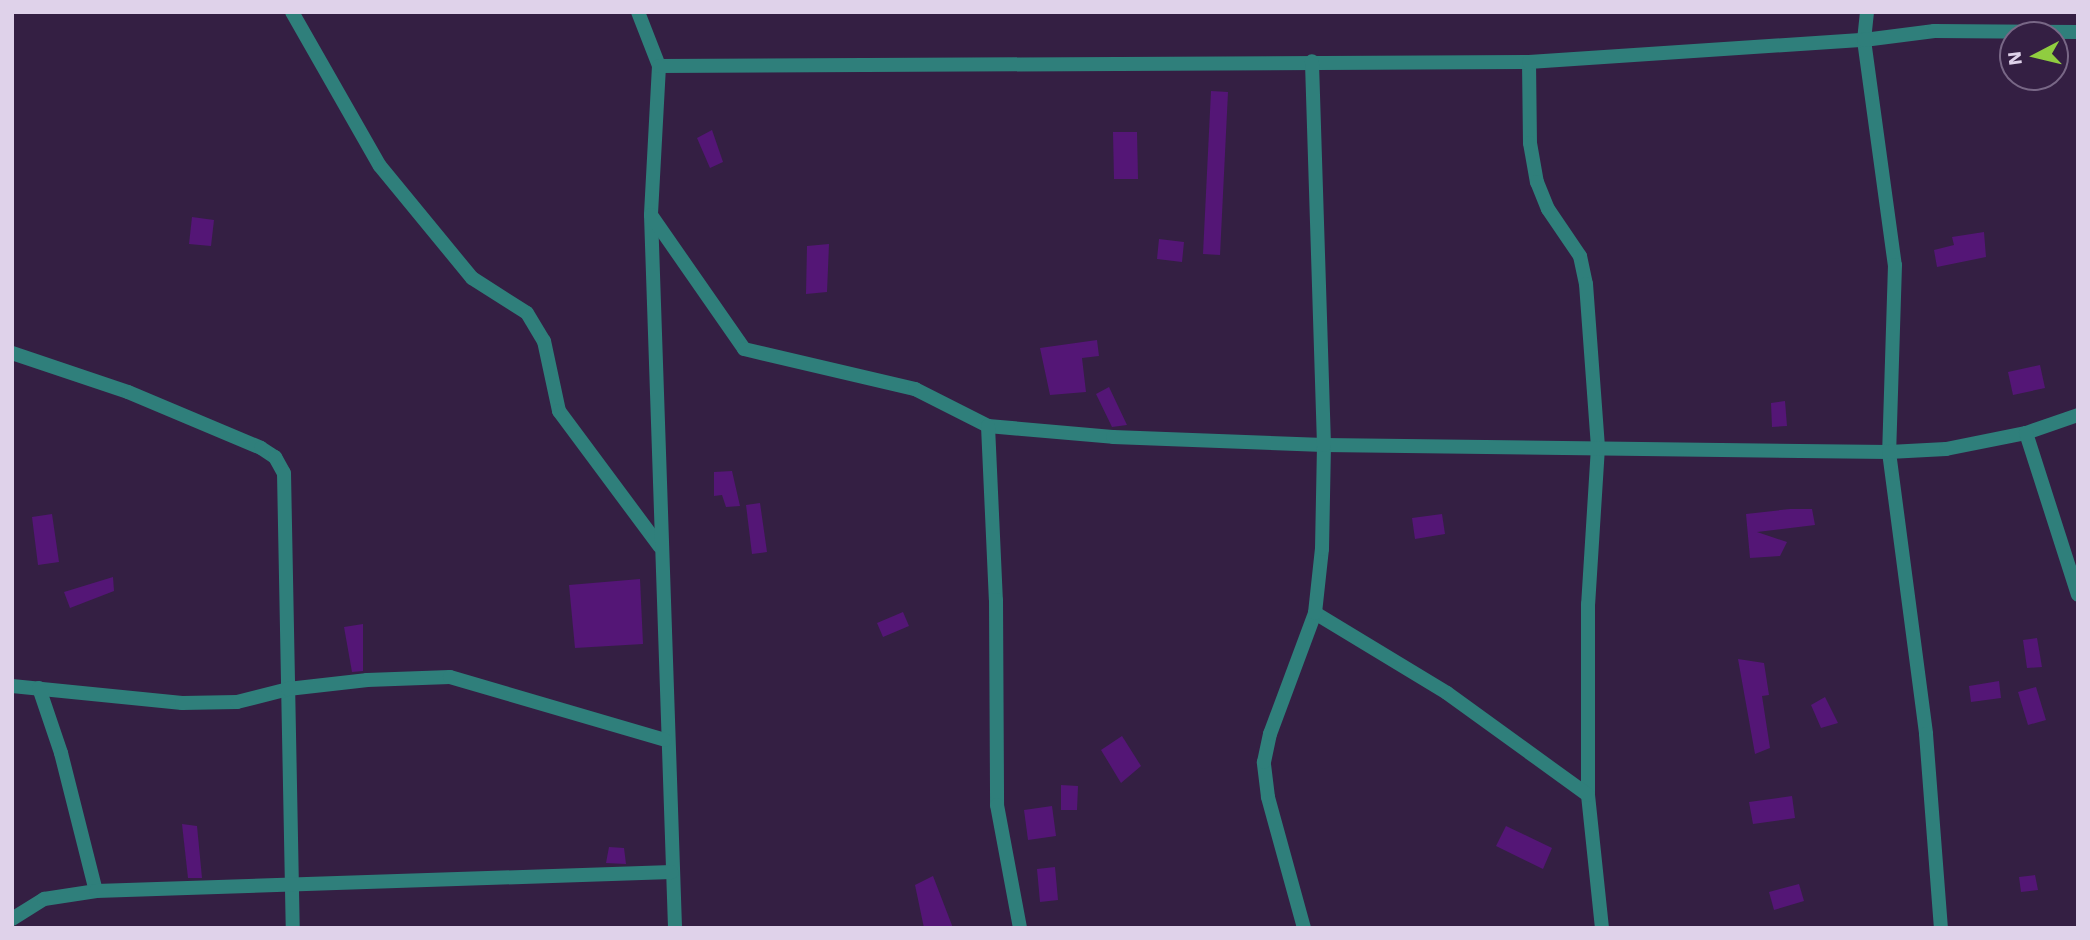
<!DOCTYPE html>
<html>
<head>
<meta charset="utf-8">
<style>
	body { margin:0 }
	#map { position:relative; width:2090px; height:940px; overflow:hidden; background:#341f43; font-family:"Work Sans",sans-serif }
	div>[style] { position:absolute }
	.building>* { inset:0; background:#541676 }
	.minor>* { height:14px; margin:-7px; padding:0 7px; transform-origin:7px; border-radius:7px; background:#2f7f7b }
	span { translate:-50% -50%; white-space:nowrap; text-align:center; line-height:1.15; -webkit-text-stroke:6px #341f43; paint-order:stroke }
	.frame { position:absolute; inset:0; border:14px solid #dfd2ea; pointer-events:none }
	.north { position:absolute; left:1999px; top:21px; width:70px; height:70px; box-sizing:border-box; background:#341f43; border:2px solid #786786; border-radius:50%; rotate:263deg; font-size:19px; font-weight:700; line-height:28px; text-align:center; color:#dfd2ea }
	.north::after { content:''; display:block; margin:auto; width:24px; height:32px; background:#90cd40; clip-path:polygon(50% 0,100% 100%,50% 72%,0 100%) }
</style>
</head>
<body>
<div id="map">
	<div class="building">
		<div style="clip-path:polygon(1211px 91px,1228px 92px,1220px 255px,1203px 254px)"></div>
		<div style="clip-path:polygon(712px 130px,723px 162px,710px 168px,697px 138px)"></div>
		<div style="clip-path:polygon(1113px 132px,1137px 132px,1138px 179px,1114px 179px)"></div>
		<div style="clip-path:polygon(192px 217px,214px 220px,211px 246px,189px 244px)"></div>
		<div style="clip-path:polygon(1984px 232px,1986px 257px,1937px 267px,1934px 250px,1954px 245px,1952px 237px)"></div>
		<div style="clip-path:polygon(1159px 239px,1184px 242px,1182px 262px,1157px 259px)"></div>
		<div style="clip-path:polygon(829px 244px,827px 292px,806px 294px,807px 246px)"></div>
		<div style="clip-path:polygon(1097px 340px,1099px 356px,1082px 358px,1086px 392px,1050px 395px,1040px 348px)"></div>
		<div style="clip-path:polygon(2040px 365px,2045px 388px,2013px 395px,2008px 372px)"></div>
		<div style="clip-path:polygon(1109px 387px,1127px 425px,1112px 427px,1096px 394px)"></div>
		<div style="clip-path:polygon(1785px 401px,1787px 426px,1772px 427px,1771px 403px)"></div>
		<div style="clip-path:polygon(732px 471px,740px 506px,726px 507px,722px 495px,714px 496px,714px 472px)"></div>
		<div style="clip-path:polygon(760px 503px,767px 552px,752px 554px,746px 505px)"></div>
		<div style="clip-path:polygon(1790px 509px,1812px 509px,1815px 525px,1757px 532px,1787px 542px,1780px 556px,1750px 558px,1746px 514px)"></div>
		<div style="clip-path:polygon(52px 514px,59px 562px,38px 565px,32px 517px)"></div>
		<div style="clip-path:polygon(1442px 514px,1445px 534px,1415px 539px,1412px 518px)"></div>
		<div style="clip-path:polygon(113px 577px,114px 591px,70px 608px,64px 592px)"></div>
		<div style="clip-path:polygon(640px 579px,643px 644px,575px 648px,569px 585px)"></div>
		<div style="clip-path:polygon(903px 612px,909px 626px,883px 637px,877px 623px)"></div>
		<div style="clip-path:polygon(363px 624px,363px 671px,352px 672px,344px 627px)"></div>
		<div style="clip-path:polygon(2037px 638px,2042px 667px,2027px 668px,2023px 640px)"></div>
		<div style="clip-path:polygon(1738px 659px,1764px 663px,1769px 695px,1762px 696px,1770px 748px,1755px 754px)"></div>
		<div style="clip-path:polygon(1999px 681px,2001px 698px,1971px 702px,1969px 686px)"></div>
		<div style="clip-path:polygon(2036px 687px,2046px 720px,2028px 725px,2018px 692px)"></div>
		<div style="clip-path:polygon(1825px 697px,1838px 723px,1821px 728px,1811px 705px)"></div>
		<div style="clip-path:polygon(1122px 736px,1141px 766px,1121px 783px,1101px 750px)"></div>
		<div style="clip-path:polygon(1061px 785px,1078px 786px,1077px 810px,1061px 810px)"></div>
		<div style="clip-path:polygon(1792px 796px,1795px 818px,1753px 824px,1749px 802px)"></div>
		<div style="clip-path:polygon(1052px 806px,1056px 836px,1028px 840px,1024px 810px)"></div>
		<div style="clip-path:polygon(182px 824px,197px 826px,202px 878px,188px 878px)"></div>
		<div style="clip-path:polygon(1506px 826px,1552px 848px,1543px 869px,1496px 846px)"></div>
		<div style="clip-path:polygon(609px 847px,624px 848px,626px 864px,606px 863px)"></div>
		<div style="clip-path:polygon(1055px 867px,1058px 900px,1040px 902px,1037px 869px)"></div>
		<div style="clip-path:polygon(2035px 875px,2038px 890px,2021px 892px,2019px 877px)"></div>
		<div style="clip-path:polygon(933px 876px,953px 928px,924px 928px,915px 885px)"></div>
		<div style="clip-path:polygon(1799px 884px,1804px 901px,1774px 910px,1769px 892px)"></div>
	</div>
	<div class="minor">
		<div style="left:292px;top:12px;width:177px;rotate:60.3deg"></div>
		<div style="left:380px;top:166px;width:145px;rotate:50.6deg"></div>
		<div style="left:472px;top:278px;width:65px;rotate:32.5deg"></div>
		<div style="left:527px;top:313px;width:33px;rotate:59deg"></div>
		<div style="left:544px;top:341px;width:72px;rotate:77.9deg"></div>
		<div style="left:559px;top:411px;width:169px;rotate:53.4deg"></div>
		<div style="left:638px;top:12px;width:58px;rotate:68.7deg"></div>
		<div style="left:659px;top:66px;width:149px;rotate:93.1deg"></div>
		<div style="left:651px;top:215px;width:713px;rotate:88.07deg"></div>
		<div style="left:1867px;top:12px;width:28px;rotate:96deg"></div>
		<div style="left:1864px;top:40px;width:227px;rotate:82.2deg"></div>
		<div style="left:1895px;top:265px;width:187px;rotate:91.8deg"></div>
		<div style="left:1889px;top:452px;width:284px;rotate:82.5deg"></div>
		<div style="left:1926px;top:734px;width:195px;rotate:85.6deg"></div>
		<div style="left:1529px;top:62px;width:81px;rotate:89.3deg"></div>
		<div style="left:1530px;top:143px;width:40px;rotate:80deg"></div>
		<div style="left:1537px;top:182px;width:29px;rotate:68deg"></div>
		<div style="left:1548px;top:209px;width:57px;rotate:55.8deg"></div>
		<div style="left:1580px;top:256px;width:29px;rotate:78deg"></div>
		<div style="left:1586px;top:284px;width:163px;rotate:85.8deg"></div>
		<div style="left:1598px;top:447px;width:157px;rotate:93.6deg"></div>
		<div style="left:1588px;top:604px;width:191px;rotate:90deg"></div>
		<div style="left:1588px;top:795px;width:134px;rotate:84deg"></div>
		<div style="left:659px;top:66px;width:870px;rotate:-0.26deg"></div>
		<div style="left:1529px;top:62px;width:336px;rotate:-3.8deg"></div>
		<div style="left:1864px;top:40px;width:71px;rotate:-7.3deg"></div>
		<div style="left:1934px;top:31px;width:144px;rotate:0.4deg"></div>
		<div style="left:651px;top:215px;width:163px;rotate:55.2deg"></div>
		<div style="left:744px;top:349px;width:176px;rotate:13.2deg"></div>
		<div style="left:915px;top:389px;width:82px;rotate:26.9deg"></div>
		<div style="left:988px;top:426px;width:125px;rotate:5deg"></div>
		<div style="left:1113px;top:437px;width:211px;rotate:2.2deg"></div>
		<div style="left:1324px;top:445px;width:565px;rotate:0.71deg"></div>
		<div style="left:1889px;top:452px;width:57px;rotate:-3deg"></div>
		<div style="left:1946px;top:449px;width:82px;rotate:-11.3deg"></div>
		<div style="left:2026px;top:433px;width:55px;rotate:-19.1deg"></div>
		<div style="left:12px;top:353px;width:122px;rotate:18.6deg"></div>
		<div style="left:128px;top:392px;width:144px;rotate:22.8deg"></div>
		<div style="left:261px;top:448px;width:17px;rotate:33deg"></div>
		<div style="left:275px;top:457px;width:18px;rotate:61deg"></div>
		<div style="left:284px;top:473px;width:455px;rotate:88.9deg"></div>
		<div style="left:988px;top:426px;width:174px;rotate:87.4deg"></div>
		<div style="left:996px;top:600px;width:205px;rotate:89.7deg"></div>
		<div style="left:997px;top:805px;width:125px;rotate:79.4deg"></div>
		<div style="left:2026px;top:433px;width:170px;rotate:72.2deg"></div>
		<div style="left:1315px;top:613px;width:154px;rotate:31.2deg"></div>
		<div style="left:1447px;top:693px;width:174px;rotate:35.9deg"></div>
		<div style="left:12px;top:686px;width:171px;rotate:5.7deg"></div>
		<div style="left:182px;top:703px;width:55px;rotate:-1deg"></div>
		<div style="left:237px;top:702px;width:53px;rotate:-14.3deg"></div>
		<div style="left:288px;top:689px;width:80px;rotate:-6.5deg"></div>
		<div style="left:367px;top:680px;width:83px;rotate:-2.1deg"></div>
		<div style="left:450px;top:677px;width:224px;rotate:16.3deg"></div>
		<div style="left:39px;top:688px;width:69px;rotate:71.3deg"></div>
		<div style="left:61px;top:753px;width:142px;rotate:75.8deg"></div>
		<div style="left:12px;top:919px;width:38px;rotate:-32deg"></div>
		<div style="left:44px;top:899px;width:53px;rotate:-8.7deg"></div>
		<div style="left:96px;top:891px;width:576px;rotate:-1.89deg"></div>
		<div style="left:1304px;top:928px;width:136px;rotate:-105.4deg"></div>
		<div style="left:1268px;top:797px;width:35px;rotate:-97deg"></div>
		<div style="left:1264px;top:762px;width:29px;rotate:-78deg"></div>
		<div style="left:1270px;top:734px;width:129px;rotate:-69.6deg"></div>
		<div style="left:1315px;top:613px;width:64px;rotate:-83.8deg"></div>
		<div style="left:1322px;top:549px;width:104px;rotate:-88.9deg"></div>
		<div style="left:1324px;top:445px;width:384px;rotate:-91.8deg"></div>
	</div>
	<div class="frame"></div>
	<div class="north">N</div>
</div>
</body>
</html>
